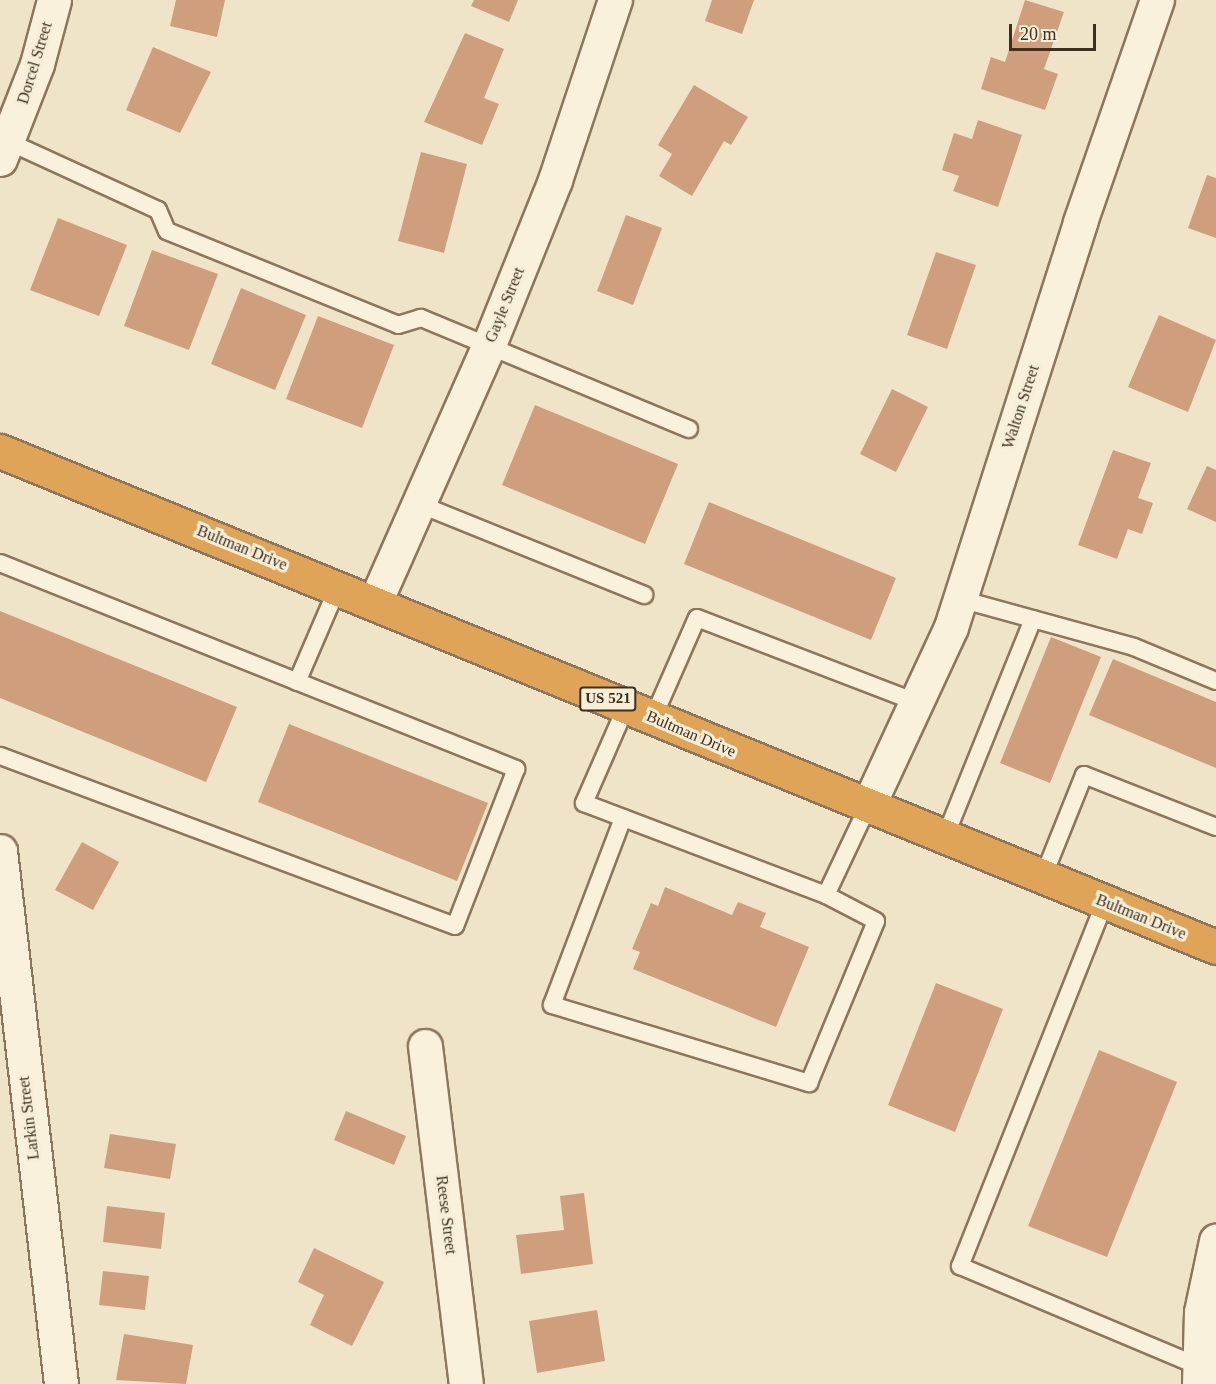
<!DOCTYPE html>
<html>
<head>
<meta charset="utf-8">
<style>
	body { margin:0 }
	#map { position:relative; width:1216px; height:1384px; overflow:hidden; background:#f0e4c8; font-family:Georgia,serif }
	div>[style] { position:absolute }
	.building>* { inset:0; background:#cf9f7d }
	.roads { filter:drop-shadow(2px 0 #8d765c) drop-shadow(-2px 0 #8d765c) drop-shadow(0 2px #8d765c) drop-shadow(0 -2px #8d765c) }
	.lane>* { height:16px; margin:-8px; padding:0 8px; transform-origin:8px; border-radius:8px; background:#faf1dc }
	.street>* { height:33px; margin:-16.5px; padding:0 16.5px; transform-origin:16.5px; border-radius:16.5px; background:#faf1dc }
	.secondary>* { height:33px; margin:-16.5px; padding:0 16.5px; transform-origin:16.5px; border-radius:16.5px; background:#faf1dc }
	.highway>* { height:33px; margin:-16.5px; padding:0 16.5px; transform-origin:16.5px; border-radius:16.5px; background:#e0a458 }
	span { translate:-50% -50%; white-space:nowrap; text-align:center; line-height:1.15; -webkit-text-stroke:6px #f7eed8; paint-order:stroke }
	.shield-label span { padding:2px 4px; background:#f7eed8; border:2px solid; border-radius:4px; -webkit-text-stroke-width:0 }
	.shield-label { font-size:15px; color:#3d2e20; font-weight:700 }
	.street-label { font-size:16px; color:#3d2e20 }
	.scale { position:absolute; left:1009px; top:24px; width:87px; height:27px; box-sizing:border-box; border:3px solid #3d2e20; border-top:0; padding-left:8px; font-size:18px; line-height:21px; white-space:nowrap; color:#3d2e20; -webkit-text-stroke:4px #f7eed8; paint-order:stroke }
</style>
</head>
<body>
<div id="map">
	<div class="building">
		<div style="clip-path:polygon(176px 0,225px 0,217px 37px,170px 26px)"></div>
		<div style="clip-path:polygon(474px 0,518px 0,509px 22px,471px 6px)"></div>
		<div style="clip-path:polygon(712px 0,754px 0,742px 34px,705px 21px)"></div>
		<div style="clip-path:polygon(1025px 0,1064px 12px,1044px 69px,1058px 74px,1045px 110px,981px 89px,991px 57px,1005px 62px)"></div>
		<div style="clip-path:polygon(465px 33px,504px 49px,484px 98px,499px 104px,482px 145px,424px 122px)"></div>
		<div style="clip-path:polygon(153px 47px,211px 72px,180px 133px,126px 110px)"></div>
		<div style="clip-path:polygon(694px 85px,748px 117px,731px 145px,724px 141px,692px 196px,659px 176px,672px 154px,658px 145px)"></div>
		<div style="clip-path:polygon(978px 120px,1022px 135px,998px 207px,953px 191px,959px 176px,942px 170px,954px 133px,972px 139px)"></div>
		<div style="clip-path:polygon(421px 152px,467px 164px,444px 253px,398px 241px)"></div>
		<div style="clip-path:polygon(1207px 175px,1216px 178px,1216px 238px,1188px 228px)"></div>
		<div style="clip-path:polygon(626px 215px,662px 228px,633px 305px,597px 291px)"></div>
		<div style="clip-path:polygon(58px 218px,127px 245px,99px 316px,30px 290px)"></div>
		<div style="clip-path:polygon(152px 250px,218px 274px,189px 350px,124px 326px)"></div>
		<div style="clip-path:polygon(936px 252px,976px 265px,947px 349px,907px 335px)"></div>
		<div style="clip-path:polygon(241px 288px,306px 315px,275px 390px,211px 364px)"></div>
		<div style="clip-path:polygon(1159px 315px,1216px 340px,1188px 412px,1128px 387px)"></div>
		<div style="clip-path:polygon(318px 316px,394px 345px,362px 428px,286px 399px)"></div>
		<div style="clip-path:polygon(892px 389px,928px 407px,896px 472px,860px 454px)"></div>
		<div style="clip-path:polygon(535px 405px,678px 464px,645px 544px,502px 485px)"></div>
		<div style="clip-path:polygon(1113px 450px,1151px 463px,1138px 498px,1153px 503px,1142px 534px,1128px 529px,1117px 559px,1078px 545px)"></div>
		<div style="clip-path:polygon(1207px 466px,1216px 470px,1216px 522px,1187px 509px)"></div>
		<div style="clip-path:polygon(709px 502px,896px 578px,871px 640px,684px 564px)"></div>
		<div style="clip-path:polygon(0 611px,237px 707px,206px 782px,0 698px)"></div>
		<div style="clip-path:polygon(1051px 637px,1101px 657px,1050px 783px,1000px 763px)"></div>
		<div style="clip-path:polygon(1113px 659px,1216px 702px,1216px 768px,1089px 715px)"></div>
		<div style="clip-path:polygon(289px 724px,488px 803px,457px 881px,258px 802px)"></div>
		<div style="clip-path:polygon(82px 842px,119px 862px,93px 910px,55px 890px)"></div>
		<div style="clip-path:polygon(665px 887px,732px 915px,738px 902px,766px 913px,760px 927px,809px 947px,776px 1027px,633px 969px,640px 952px,632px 949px,651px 903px,658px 906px)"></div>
		<div style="clip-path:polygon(936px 983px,1003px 1009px,955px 1132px,888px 1105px)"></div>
		<div style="clip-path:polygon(1099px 1050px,1177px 1082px,1107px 1257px,1028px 1226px)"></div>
		<div style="clip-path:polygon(346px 1111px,406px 1136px,394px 1165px,334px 1140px)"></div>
		<div style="clip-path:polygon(110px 1134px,176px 1144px,170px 1179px,104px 1168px)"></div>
		<div style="clip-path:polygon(584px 1193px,593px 1264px,521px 1274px,516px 1235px,564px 1230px,560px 1196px)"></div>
		<div style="clip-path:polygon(107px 1206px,165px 1213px,161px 1249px,103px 1242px)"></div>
		<div style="clip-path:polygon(314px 1248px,384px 1282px,352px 1346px,310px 1325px,324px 1295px,298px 1282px)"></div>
		<div style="clip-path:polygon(103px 1271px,149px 1276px,145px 1310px,99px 1305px)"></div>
		<div style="clip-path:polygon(597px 1310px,605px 1361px,537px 1373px,529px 1321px)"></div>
		<div style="clip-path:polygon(124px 1334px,193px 1345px,186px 1384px,116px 1380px)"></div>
	</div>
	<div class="roads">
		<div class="lane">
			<div style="left:7px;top:141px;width:166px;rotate:24.6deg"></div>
			<div style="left:158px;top:210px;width:23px;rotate:67deg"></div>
			<div style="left:167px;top:231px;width:249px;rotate:22.1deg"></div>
			<div style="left:398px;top:325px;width:24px;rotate:-17deg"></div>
			<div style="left:421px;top:318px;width:290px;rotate:22.5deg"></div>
			<div style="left:419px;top:504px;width:243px;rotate:22deg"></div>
			<div style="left:0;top:563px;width:556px;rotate:21.76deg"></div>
			<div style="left:516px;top:769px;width:168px;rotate:111.2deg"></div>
			<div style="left:455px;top:926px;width:486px;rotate:-159.5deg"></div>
			<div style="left:960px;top:599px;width:180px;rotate:15.4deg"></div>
			<div style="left:1134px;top:647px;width:89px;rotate:22.5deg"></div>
			<div style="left:297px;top:682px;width:103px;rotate:-66.7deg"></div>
			<div style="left:626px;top:707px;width:105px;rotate:113.6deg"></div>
			<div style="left:584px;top:803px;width:259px;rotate:20.8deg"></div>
			<div style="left:826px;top:895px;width:98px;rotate:-64.7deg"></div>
			<div style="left:653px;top:718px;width:109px;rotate:-66.3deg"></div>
			<div style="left:697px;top:618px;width:235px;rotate:21deg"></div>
			<div style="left:623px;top:818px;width:200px;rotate:110.8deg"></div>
			<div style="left:552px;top:1005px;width:269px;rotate:16.9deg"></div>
			<div style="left:809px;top:1083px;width:175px;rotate:-67.5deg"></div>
			<div style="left:876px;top:921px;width:56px;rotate:-152.5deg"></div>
			<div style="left:945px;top:837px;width:235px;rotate:-68deg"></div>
			<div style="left:1043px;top:877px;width:110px;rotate:-68.1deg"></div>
			<div style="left:1084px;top:775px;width:142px;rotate:21.5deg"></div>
			<div style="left:1105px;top:902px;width:392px;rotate:111.7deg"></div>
			<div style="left:960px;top:1266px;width:258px;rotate:22.8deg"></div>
		</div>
		<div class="street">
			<div style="left:0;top:159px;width:102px;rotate:-68.7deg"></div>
			<div style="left:37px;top:64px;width:66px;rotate:-75.1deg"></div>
			<div style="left:375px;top:602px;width:279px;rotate:-66.1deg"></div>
			<div style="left:488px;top:347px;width:180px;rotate:-68.1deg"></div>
			<div style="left:555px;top:180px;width:190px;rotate:-71.6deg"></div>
			<div style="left:868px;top:806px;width:197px;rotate:-65.1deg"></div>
			<div style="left:951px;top:627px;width:425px;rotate:-72.3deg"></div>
			<div style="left:1080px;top:222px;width:235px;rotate:-70.9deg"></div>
			<div style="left:0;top:851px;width:536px;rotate:83.47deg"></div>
			<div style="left:425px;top:1046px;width:340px;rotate:83.1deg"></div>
		</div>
		<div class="secondary">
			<div style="left:1199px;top:1384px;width:72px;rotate:-88.4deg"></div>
			<div style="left:1201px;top:1312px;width:73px;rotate:-78.1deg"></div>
		</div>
		<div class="highway">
			<div style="left:0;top:451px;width:1313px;rotate:22.19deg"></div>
		</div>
	</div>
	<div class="shield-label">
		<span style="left:608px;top:699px">US 521</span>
	</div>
	<div class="street-label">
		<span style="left:35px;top:63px;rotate:-73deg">Dorcel Street</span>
		<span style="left:505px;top:305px;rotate:-68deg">Gayle Street</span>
		<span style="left:1021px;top:407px;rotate:-72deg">Walton Street</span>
		<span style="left:242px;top:548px;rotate:22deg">Bultman Drive</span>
		<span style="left:691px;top:734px;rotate:23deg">Bultman Drive</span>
		<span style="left:1141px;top:917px;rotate:22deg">Bultman Drive</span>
		<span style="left:29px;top:1118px;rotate:-97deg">Larkin Street</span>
		<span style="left:446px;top:1215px;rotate:83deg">Reese Street</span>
	</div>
	<div class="scale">20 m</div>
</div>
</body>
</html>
